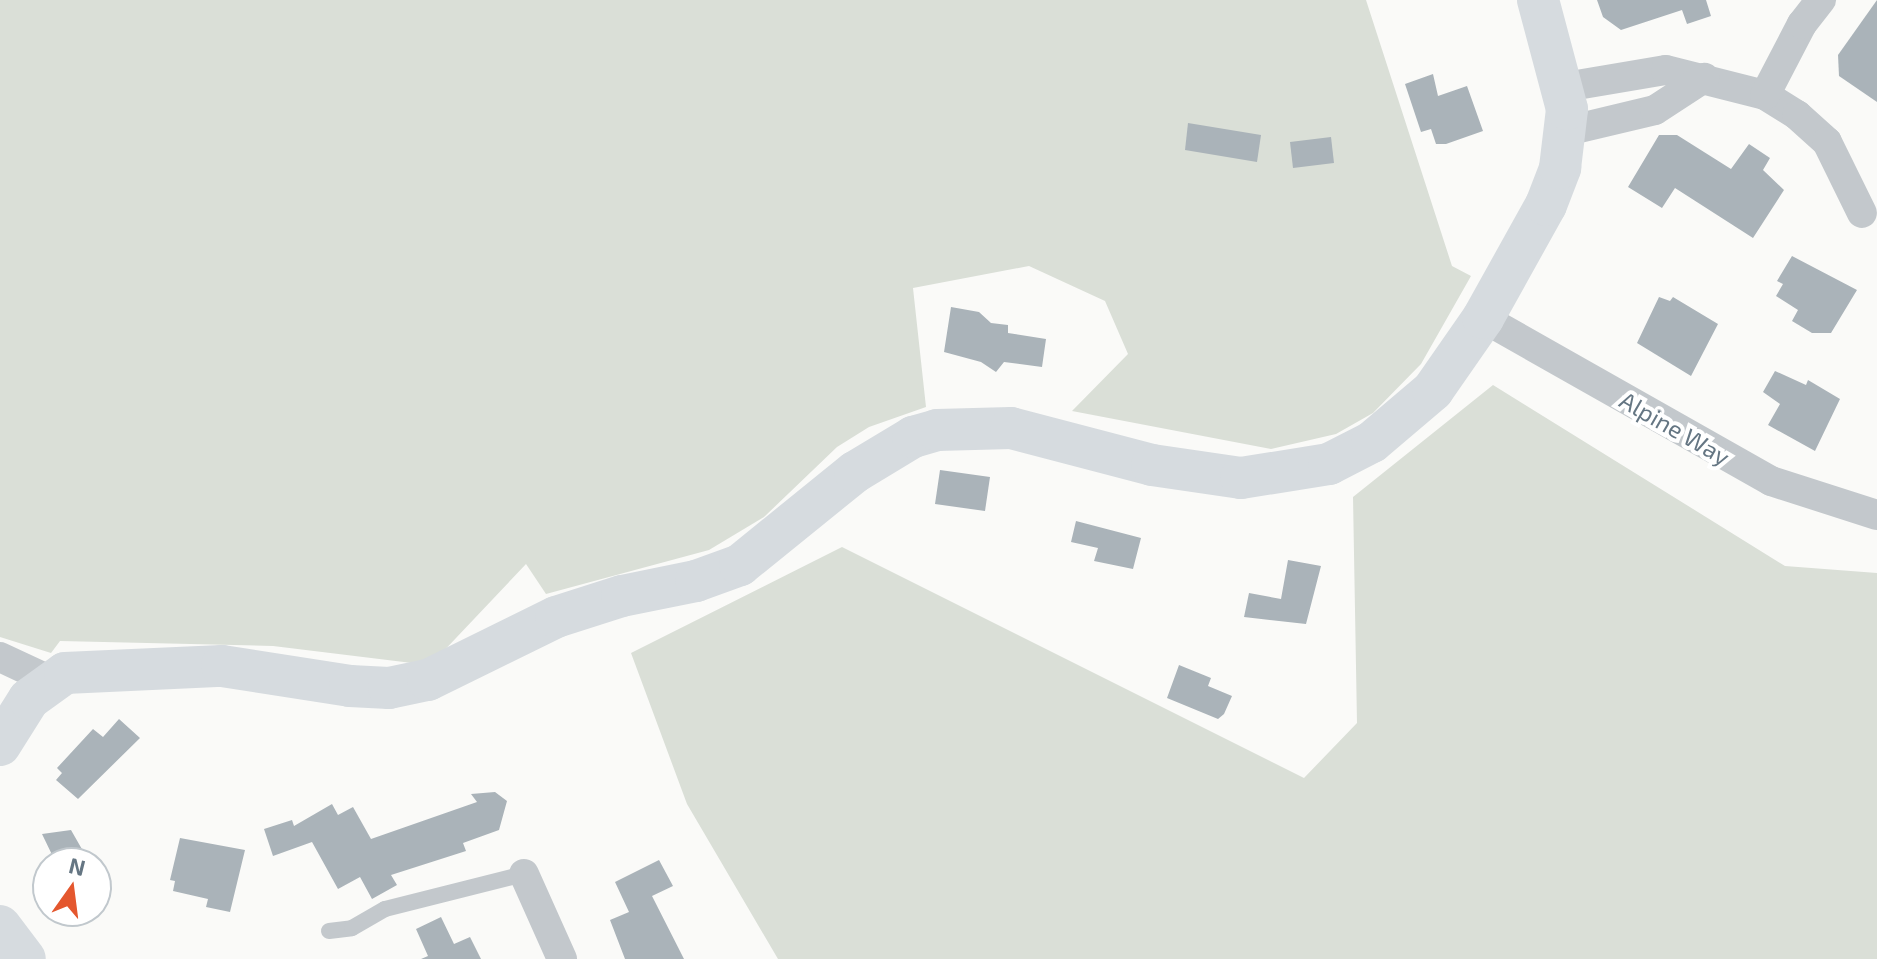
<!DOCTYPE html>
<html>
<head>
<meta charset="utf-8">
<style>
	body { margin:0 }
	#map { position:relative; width:1877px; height:959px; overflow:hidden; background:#fafaf8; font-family:"Exo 2",sans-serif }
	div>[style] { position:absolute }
	.green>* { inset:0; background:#dadfd7 }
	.building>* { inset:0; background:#aab3b9 }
	.lane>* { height:16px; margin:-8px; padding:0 8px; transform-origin:8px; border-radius:8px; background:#c3c8cc }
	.street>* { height:30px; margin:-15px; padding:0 15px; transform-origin:15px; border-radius:15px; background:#c3c8cc }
	.secondary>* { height:42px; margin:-21px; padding:0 21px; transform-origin:21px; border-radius:21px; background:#d6dbdf }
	span { translate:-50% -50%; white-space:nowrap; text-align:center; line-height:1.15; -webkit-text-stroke:8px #fff; paint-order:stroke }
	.street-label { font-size:24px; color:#657683 }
	.north { position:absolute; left:32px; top:847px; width:80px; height:80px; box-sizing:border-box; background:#fff; border:2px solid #c1c8cd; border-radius:50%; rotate:14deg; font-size:22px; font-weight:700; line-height:32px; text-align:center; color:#657683 }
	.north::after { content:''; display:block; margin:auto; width:28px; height:36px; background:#e4572e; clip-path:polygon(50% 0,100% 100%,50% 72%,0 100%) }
</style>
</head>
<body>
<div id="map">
	<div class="green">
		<div style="clip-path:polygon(0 0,1366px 0,1452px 266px,1471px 276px,1421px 364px,1373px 413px,1336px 434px,1271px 449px,1072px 411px,1128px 354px,1105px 301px,1029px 266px,913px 288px,926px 407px,869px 427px,837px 447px,764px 517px,709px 550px,546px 594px,526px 564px,438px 657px,412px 663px,273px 646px,60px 641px,51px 653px,0 637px)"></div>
		<div style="clip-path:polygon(1493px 385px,1785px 566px,1877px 573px,1877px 959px,778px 959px,687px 804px,631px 653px,842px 547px,1304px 778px,1357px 723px,1353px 497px)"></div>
	</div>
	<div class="building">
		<div style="clip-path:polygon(1597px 0,1706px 0,1711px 16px,1687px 24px,1682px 10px,1621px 30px,1603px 17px)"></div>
		<div style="clip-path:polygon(1877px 0,1877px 102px,1839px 76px,1838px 55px)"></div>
		<div style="clip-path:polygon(1433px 74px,1438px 96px,1467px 86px,1483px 131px,1446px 144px,1436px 144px,1431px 129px,1421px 132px,1405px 84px)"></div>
		<div style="clip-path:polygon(1188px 123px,1261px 135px,1257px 162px,1185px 150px)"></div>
		<div style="clip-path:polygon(1659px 135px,1677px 135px,1731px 169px,1749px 144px,1770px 158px,1763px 170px,1784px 190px,1753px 238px,1675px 188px,1662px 208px,1628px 187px)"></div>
		<div style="clip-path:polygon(1331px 137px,1334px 163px,1293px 168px,1290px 142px)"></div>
		<div style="clip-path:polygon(1792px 256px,1857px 290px,1831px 333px,1812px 333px,1792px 321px,1798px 310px,1776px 296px,1783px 284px,1777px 281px)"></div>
		<div style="clip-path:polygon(1659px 297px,1670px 301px,1673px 297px,1718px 324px,1691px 376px,1637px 343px)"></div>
		<div style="clip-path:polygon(951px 307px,979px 312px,991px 323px,1008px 325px,1008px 333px,1046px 339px,1042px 367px,1004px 362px,996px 372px,981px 362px,944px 352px)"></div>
		<div style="clip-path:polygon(1775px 371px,1806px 385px,1808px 380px,1840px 399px,1815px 451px,1768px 425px,1780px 404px,1763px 392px)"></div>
		<div style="clip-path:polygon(940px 470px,990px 477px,985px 511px,935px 504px)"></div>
		<div style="clip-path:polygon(1076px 521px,1141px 538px,1133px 569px,1094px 561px,1098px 548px,1071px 542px)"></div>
		<div style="clip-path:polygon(1288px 560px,1321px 566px,1306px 624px,1244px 617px,1249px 593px,1281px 599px)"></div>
		<div style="clip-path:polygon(1179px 665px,1211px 678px,1208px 686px,1232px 696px,1224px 714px,1218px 719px,1167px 698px)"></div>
		<div style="clip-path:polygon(119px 719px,140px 738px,78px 799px,56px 780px,62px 773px,57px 768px,93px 729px,103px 737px)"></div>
		<div style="clip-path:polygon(495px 792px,507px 801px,499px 830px,463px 843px,466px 851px,391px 875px,397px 885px,372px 899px,360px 877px,338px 889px,312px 842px,273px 856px,264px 829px,292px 820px,294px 826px,332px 804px,338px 815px,353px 807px,371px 839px,477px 802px,471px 794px)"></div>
		<div style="clip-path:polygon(71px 830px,83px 851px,76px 854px,80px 863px,56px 863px,42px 834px)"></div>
		<div style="clip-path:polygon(180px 838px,245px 850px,230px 912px,206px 907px,208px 899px,173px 891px,175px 881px,170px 880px)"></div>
		<div style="clip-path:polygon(659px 860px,673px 886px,652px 896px,684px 959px,625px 959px,610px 920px,629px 912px,615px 882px)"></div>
		<div style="clip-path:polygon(441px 917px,454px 944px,470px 937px,481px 959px,421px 959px,428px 956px,416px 929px)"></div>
	</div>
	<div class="lane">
		<div style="left:329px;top:931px;width:23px;rotate:-7deg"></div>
		<div style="left:352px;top:928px;width:38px;rotate:-30deg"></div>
		<div style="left:385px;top:909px;width:143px;rotate:-14.1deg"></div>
	</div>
	<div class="street">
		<div style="left:1565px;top:87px;width:102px;rotate:-9.6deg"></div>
		<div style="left:1666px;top:70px;width:102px;rotate:14.2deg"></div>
		<div style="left:1765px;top:95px;width:38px;rotate:32deg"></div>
		<div style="left:1797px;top:115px;width:40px;rotate:42deg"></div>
		<div style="left:1827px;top:142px;width:79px;rotate:63.8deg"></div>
		<div style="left:1765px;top:95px;width:80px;rotate:-62.5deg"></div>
		<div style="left:1802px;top:24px;width:31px;rotate:-52deg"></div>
		<div style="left:1567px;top:131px;width:90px;rotate:-13.4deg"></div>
		<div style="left:1655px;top:110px;width:59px;rotate:-33.1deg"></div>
		<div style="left:1483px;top:318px;width:331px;rotate:29.5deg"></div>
		<div style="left:1771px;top:481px;width:111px;rotate:17.8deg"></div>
		<div style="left:0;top:657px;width:54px;rotate:25.1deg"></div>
		<div style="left:524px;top:874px;width:93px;rotate:65.9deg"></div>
	</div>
	<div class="secondary">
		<div style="left:0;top:745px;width:54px;rotate:-57.8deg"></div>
		<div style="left:29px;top:699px;width:44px;rotate:-35.8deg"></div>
		<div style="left:65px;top:673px;width:157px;rotate:-2.6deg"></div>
		<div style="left:222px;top:666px;width:130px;rotate:8.9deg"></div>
		<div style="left:350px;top:686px;width:39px;rotate:3deg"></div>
		<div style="left:389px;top:688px;width:40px;rotate:-12deg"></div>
		<div style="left:428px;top:680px;width:143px;rotate:-26.2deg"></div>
		<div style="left:556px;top:617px;width:69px;rotate:-17.7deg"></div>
		<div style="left:622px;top:596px;width:76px;rotate:-11.5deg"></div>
		<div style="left:696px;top:581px;width:47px;rotate:-20deg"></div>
		<div style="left:740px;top:565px;width:148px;rotate:-39deg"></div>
		<div style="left:855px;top:472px;width:68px;rotate:-31.1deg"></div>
		<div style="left:913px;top:437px;width:25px;rotate:-16deg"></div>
		<div style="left:937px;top:430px;width:74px;rotate:-1.5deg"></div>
		<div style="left:1011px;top:428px;width:146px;rotate:14.7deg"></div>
		<div style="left:1152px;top:465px;width:90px;rotate:8.3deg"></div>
		<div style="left:1241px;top:478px;width:89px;rotate:-9deg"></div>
		<div style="left:1329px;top:464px;width:48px;rotate:-27.1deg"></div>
		<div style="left:1372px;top:442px;width:80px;rotate:-40.4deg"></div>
		<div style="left:1433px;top:390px;width:88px;rotate:-55.2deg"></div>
		<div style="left:1483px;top:318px;width:129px;rotate:-60.9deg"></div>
		<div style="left:1546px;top:205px;width:40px;rotate:-69deg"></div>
		<div style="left:1560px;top:168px;width:59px;rotate:-83.2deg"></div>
		<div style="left:1567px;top:109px;width:113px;rotate:-104.9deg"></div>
		<div style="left:0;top:926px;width:41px;rotate:52.9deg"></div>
	</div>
	<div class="street-label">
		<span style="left:1675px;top:428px;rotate:30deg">Alpine Way</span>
	</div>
	<div class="north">N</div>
</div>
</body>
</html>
